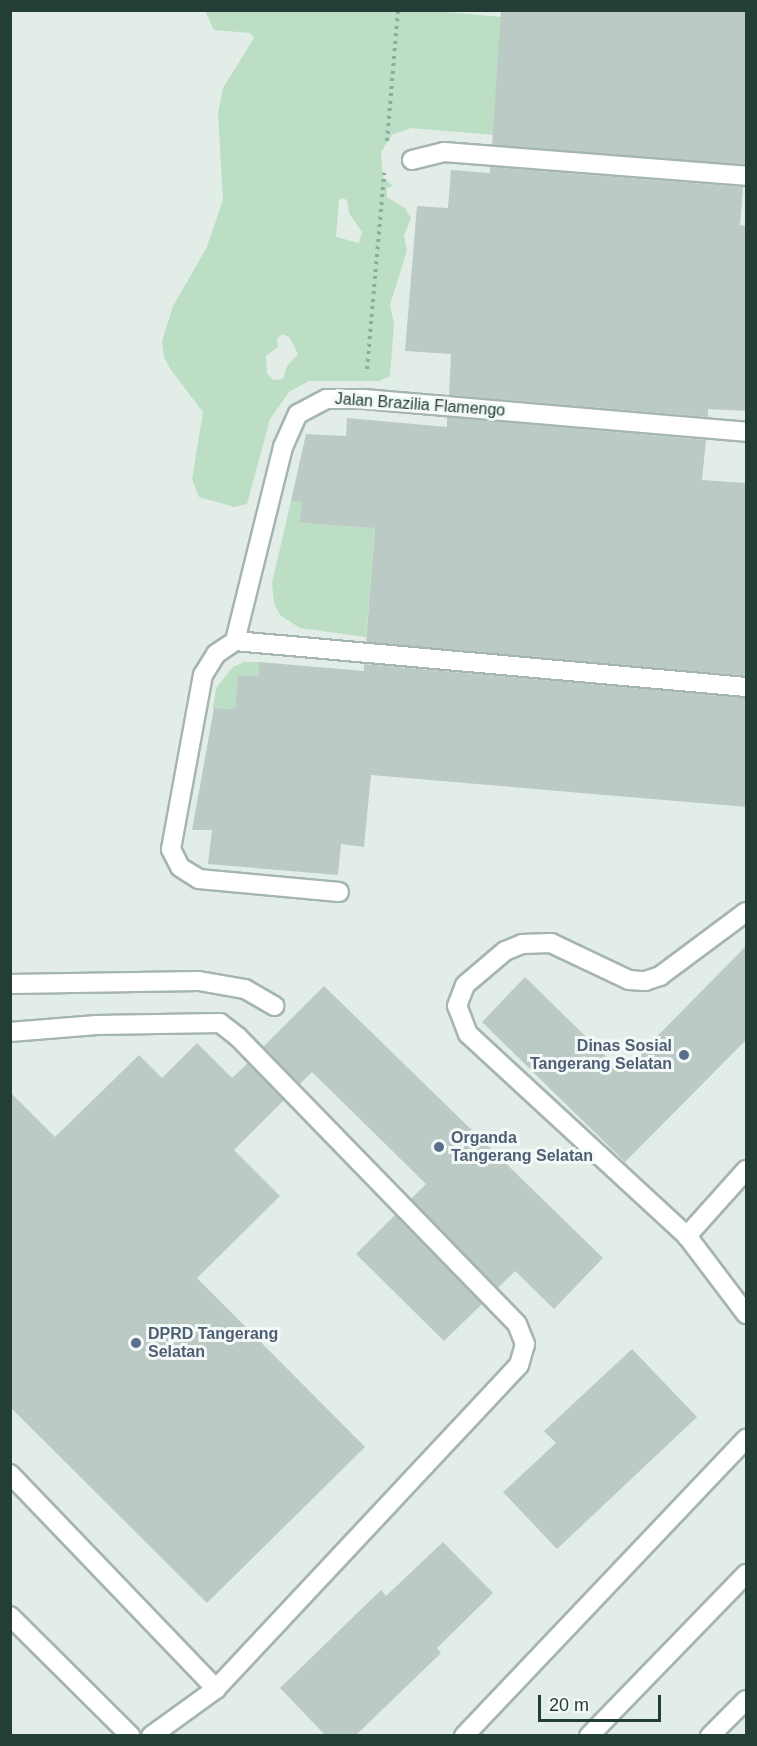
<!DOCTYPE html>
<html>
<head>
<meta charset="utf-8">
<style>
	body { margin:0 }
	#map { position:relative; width:757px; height:1746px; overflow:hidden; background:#e3ede8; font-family:Arial,sans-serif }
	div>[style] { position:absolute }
	.green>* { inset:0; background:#bcdec4 }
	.building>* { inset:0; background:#bbcac4 }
	.path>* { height:4px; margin-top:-2px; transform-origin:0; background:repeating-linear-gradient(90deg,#83b0a1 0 3px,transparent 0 7.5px) }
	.roads { filter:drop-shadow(2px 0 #a5b5af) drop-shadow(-2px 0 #a5b5af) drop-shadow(0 2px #a5b5af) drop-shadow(0 -2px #a5b5af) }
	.lane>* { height:18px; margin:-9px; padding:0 9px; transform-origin:9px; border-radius:9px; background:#fff }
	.street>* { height:18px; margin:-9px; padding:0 9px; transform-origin:9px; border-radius:9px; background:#fff }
	.secondary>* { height:18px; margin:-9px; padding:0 9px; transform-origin:9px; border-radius:9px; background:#fff }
	.dots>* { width:16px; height:16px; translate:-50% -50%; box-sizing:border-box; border:3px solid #f3f9f6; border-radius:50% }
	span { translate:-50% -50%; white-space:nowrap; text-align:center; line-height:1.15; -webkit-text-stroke:6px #f3f9f6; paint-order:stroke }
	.street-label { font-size:16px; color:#223e36 }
	.service-label { font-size:16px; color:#4e5e75; font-weight:700 }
	.right { translate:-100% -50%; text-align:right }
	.left { translate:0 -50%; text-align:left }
	.frame { position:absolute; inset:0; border:12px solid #223e36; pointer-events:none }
	.scale { position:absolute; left:538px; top:1695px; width:123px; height:27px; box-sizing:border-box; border:3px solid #223e36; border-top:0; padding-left:8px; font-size:18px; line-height:21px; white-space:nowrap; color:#223e36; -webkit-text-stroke:4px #f3f9f6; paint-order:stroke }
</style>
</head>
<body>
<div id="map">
	<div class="green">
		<div style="clip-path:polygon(evenodd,429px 10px,501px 17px,493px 135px,411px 128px,392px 135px,381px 152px,383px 177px,393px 186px,387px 188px,387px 197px,405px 208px,411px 218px,404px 236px,407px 251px,390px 305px,394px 324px,390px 376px,379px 381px,309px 381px,289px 392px,270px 419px,247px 504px,234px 507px,199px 497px,192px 479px,203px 412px,171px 370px,164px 357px,162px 341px,173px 306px,206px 249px,223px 200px,218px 113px,223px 88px,254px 38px,250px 33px,214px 30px,205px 11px,429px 10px,342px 198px,347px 200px,349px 213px,362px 232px,359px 243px,336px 237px,339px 200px,342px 198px,429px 10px,282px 334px,289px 337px,298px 354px,287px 366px,283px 379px,273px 380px,267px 373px,266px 356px,278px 347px,277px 339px,282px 334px)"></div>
		<div style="clip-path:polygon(291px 501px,302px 502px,299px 523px,375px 528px,366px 637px,300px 628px,280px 615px,274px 604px,272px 583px)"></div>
		<div style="clip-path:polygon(244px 662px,259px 662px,259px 676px,238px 675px,235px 709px,213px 708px,216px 688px,233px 667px)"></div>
	</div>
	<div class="building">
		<div style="clip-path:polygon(501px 10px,747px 10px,745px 165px,492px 145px)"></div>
		<div style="clip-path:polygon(490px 167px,743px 187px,740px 225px,747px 226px,747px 411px,708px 409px,708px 417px,449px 395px,451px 354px,405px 351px,417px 206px,448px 208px,451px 170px,490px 173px)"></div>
		<div style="clip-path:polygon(447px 417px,706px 440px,702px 480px,747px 483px,747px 676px,366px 642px,375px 528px,299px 523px,302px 502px,291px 501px,306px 434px,346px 436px,347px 418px,447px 427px)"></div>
		<div style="clip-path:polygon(259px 662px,364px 671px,364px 664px,747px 698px,747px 807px,371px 775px,364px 847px,341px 844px,338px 875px,208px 864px,212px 830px,192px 830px,214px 708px,235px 709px,238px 675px,259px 676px)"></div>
		<div style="clip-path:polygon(747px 945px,747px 1039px,625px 1162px,482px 1022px,525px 977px,622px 1072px)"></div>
		<div style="clip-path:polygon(324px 986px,603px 1258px,554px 1309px,515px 1271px,498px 1288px,411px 1199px,426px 1184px,312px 1072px,300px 1084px,263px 1047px)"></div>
		<div style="clip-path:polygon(197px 1043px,232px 1078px,248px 1063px,284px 1100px,234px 1150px,280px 1196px,197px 1278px,365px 1447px,207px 1603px,10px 1407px,10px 1092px,55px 1137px,139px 1055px,162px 1078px)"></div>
		<div style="clip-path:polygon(395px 1215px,482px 1304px,444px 1341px,356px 1254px)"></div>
		<div style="clip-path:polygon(632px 1349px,697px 1417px,557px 1549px,503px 1492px,556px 1443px,544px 1431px)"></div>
		<div style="clip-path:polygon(443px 1542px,493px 1593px,437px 1648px,441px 1653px,355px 1736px,326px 1736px,280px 1688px,381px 1590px,386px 1596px)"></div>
	</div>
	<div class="path">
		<div style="left:387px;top:141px;width:131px;rotate:-85.2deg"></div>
		<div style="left:367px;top:369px;width:197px;rotate:-85deg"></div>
	</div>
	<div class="roads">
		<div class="lane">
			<div style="left:10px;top:984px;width:189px;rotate:-0.9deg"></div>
			<div style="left:199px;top:981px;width:47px;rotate:9.9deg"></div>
			<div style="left:245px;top:989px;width:34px;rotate:30deg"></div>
			<div style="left:10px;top:1032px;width:87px;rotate:-4.6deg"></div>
			<div style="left:97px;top:1025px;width:123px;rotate:-0.9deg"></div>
			<div style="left:220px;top:1023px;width:23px;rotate:38deg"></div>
			<div style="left:238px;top:1037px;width:400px;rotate:45.8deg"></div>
			<div style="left:517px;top:1324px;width:22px;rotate:68deg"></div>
			<div style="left:525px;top:1344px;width:22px;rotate:106deg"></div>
			<div style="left:519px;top:1365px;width:444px;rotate:133.1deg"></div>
			<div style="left:216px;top:1689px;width:80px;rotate:144.1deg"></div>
			<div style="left:746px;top:1170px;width:89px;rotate:131.8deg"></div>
			<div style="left:687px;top:1236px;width:98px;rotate:52.9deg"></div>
			<div style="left:687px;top:1236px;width:298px;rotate:-137.3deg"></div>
			<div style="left:468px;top:1034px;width:30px;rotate:-111deg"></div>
			<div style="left:457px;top:1006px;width:22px;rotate:-69deg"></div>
			<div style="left:465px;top:985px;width:52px;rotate:-40.4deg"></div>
			<div style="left:505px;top:951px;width:18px;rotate:-22deg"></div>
			<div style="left:522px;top:944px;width:29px;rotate:-2deg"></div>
			<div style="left:551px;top:943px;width:86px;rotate:25.4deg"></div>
			<div style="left:629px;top:980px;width:16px;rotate:4deg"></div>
			<div style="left:645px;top:981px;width:16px;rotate:-18deg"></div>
			<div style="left:660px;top:976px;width:107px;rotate:-36.7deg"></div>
			<div style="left:10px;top:1474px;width:298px;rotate:46.2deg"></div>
			<div style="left:464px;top:1736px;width:410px;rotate:-46.5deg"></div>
			<div style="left:589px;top:1736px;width:226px;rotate:-45.9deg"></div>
			<div style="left:710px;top:1736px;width:51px;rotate:-45deg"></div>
		</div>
		<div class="street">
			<div style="left:412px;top:160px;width:33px;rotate:-14deg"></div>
			<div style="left:444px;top:152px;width:303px;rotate:4.5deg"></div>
			<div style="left:235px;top:641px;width:513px;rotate:5.14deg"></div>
			<div style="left:339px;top:892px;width:141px;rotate:-174.7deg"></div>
			<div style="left:199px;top:879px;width:22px;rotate:-148deg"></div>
			<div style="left:180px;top:867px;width:20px;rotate:-117deg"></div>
			<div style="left:171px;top:849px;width:177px;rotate:-79.6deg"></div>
			<div style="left:203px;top:675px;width:25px;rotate:-58deg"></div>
			<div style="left:216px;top:654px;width:23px;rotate:-34deg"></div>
			<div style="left:235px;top:641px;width:200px;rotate:-76.1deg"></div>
			<div style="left:283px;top:447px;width:36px;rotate:-66deg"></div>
			<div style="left:298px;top:414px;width:32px;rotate:-28deg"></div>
			<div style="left:326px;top:399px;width:38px"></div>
			<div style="left:364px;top:399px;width:383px;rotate:4.9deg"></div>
		</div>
		<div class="secondary">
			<div style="left:10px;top:1616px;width:170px;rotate:44.8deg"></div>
		</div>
	</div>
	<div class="dots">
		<div style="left:684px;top:1055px;background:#5c6f8a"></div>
		<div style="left:439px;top:1147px;background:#5c6f8a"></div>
		<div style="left:136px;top:1343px;background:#5c6f8a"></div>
	</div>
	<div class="street-label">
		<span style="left:420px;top:405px;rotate:4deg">Jalan Brazilia Flamengo</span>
	</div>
	<div class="service-label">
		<span class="right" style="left:672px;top:1055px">Dinas Sosial<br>Tangerang Selatan</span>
		<span class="left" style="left:451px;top:1147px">Organda<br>Tangerang Selatan</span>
		<span class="left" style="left:148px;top:1343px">DPRD Tangerang<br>Selatan</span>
	</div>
	<div class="frame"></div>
	<div class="scale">20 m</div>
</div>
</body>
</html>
